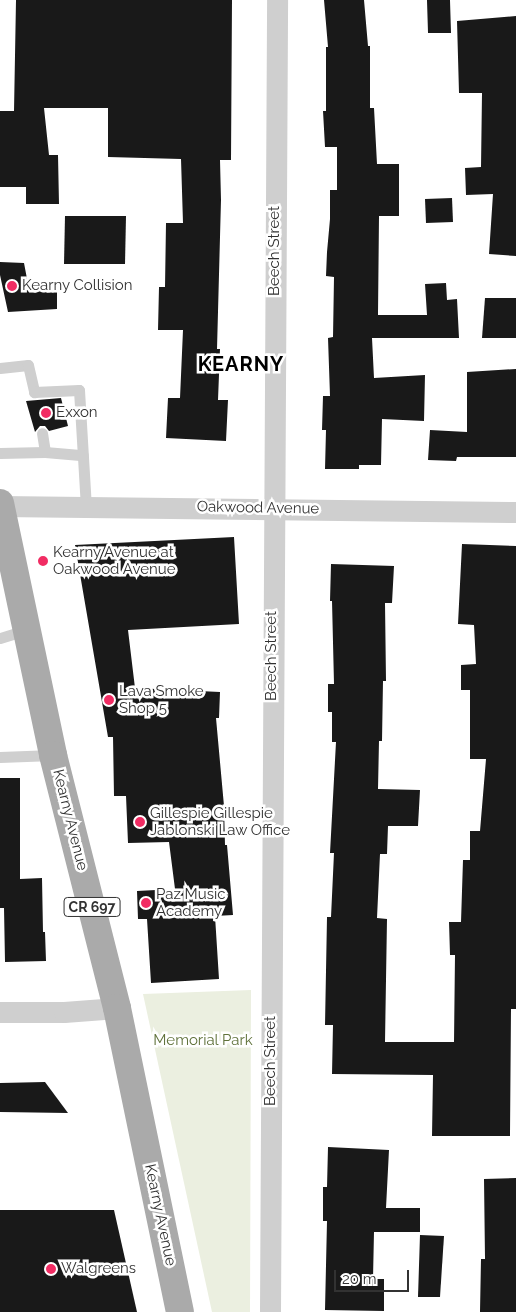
<!DOCTYPE html>
<html>
<head>
<meta charset="utf-8">
<style>
	body { margin:0 }
	#map { position:relative; width:516px; height:1312px; overflow:hidden; background:#fff; font-family:Raleway,sans-serif }
	div>[style] { position:absolute }
	.green>* { inset:0; background:#ebefe0 }
	.building>* { inset:0; background:#191919 }
	.lane>* { height:11px; margin:-5.5px; padding:0 5.5px; transform-origin:5.5px; border-radius:5.5px; background:#cfcfcf }
	.street>* { height:21px; margin:-10.5px; padding:0 10.5px; transform-origin:10.5px; border-radius:10.5px; background:#cfcfcf }
	.primary>* { height:28px; margin:-14px; padding:0 14px; transform-origin:14px; border-radius:14px; background:#aaa }
	.dots>* { width:14px; height:14px; translate:-50% -50%; box-sizing:border-box; border:2px solid #fff; border-radius:50% }
	span { translate:-50% -50%; white-space:nowrap; text-align:center; line-height:1.15; -webkit-text-stroke:5px #fff; paint-order:stroke }
	.shield-label span { padding:1px 4px; background:#fff; border:1px solid; border-radius:4px; -webkit-text-stroke-width:0 }
	.shield-label { font-size:14px; color:#323232; font-weight:700 }
	.street-label { font-size:15px; color:#323232 }
	.poi-label { font-size:15px; color:#323232 }
	.left { translate:0 -50%; text-align:left }
	.park-label { font-size:15px; color:#60723b }
	.district-label { font-size:20px; color:#000; font-weight:700; letter-spacing:1px }
	.scale { position:absolute; left:334px; top:1270px; width:75px; height:22px; box-sizing:border-box; border:2px solid #323232; border-top:0; padding-left:6px; font-size:15px; line-height:18px; white-space:nowrap; color:#323232; -webkit-text-stroke:4px #fff; paint-order:stroke }
</style>
</head>
<body>
<div id="map">
	<div class="green">
		<div style="clip-path:polygon(251px 990px,250px 1312px,212px 1312px,143px 994px)"></div>
	</div>
	<div class="building">
		<div style="clip-path:polygon(16px 0,232px 0,231px 160px,220px 160px,221px 200px,217px 349px,220px 349px,218px 400px,228px 400px,226px 441px,166px 438px,168px 398px,180px 398px,183px 330px,158px 330px,159px 287px,165px 287px,166px 223px,183px 223px,181px 159px,108px 157px,108px 108px,44px 108px,49px 155px,58px 155px,59px 204px,26px 204px,26px 187px,0 187px,0 111px,14px 111px)"></div>
		<div style="clip-path:polygon(324px 0,364px 0,368px 46px,370px 46px,370px 108px,374px 108px,377px 164px,399px 164px,399px 216px,379px 216px,378px 315px,427px 315px,425px 284px,446px 283px,447px 300px,457px 299px,459px 338px,372px 338px,374px 378px,425px 375px,424px 421px,382px 419px,381px 465px,359px 465px,359px 469px,325px 469px,326px 430px,322px 430px,323px 396px,330px 396px,328px 338px,333px 337px,334px 277px,326px 276px,327px 252px,330px 219px,330px 190px,337px 190px,337px 147px,325px 147px,323px 111px,326px 111px,326px 47px,328px 47px)"></div>
		<div style="clip-path:polygon(427px 0,450px 0,451px 33px,428px 33px)"></div>
		<div style="clip-path:polygon(516px 16px,516px 256px,489px 254px,493px 194px,466px 195px,465px 168px,481px 167px,482px 93px,459px 93px,457px 21px)"></div>
		<div style="clip-path:polygon(452px 198px,453px 222px,426px 223px,425px 199px)"></div>
		<div style="clip-path:polygon(65px 216px,126px 216px,125px 264px,64px 264px)"></div>
		<div style="clip-path:polygon(0 262px,24px 263px,28px 284px,57px 284px,57px 309px,8px 312px,0 275px)"></div>
		<div style="clip-path:polygon(485px 298px,516px 298px,516px 338px,482px 338px)"></div>
		<div style="clip-path:polygon(516px 369px,516px 457px,457px 457px,456px 461px,428px 460px,430px 430px,467px 432px,467px 372px)"></div>
		<div style="clip-path:polygon(61px 398px,68px 426px,49px 431px,45px 426px,40px 426px,35px 432px,26px 401px)"></div>
		<div style="clip-path:polygon(234px 537px,239px 624px,128px 630px,135px 688px,220px 692px,219px 718px,216px 718px,224px 806px,225px 845px,227px 845px,233px 915px,215px 916px,219px 979px,151px 983px,147px 919px,138px 919px,137px 891px,175px 889px,169px 842px,128px 843px,126px 796px,114px 796px,113px 737px,108px 737px,75px 545px)"></div>
		<div style="clip-path:polygon(462px 544px,516px 546px,516px 1009px,511px 1009px,510px 1136px,432px 1136px,433px 1075px,332px 1074px,333px 1025px,325px 1025px,327px 917px,331px 917px,334px 853px,330px 853px,336px 742px,332px 742px,332px 712px,328px 712px,328px 684px,334px 684px,332px 601px,330px 601px,331px 564px,394px 566px,392px 603px,385px 603px,386px 681px,383px 681px,382px 741px,379px 741px,378px 789px,420px 790px,418px 826px,388px 826px,387px 854px,380px 854px,377px 918px,387px 919px,385px 1042px,454px 1042px,455px 955px,450px 955px,449px 922px,461px 922px,463px 860px,470px 860px,470px 831px,480px 831px,486px 759px,470px 759px,470px 690px,461px 690px,461px 665px,476px 664px,474px 625px,458px 624px)"></div>
		<div style="clip-path:polygon(0 778px,20px 778px,20px 879px,42px 878px,43px 932px,45px 932px,46px 961px,5px 962px,4px 908px,0 908px)"></div>
		<div style="clip-path:polygon(45px 1082px,68px 1113px,0 1112px,0 1083px)"></div>
		<div style="clip-path:polygon(328px 1147px,389px 1150px,386px 1208px,420px 1208px,420px 1232px,374px 1232px,373px 1279px,384px 1279px,384px 1311px,325px 1310px,327px 1221px,323px 1221px,323px 1187px,327px 1187px)"></div>
		<div style="clip-path:polygon(516px 1178px,516px 1312px,480px 1312px,481px 1259px,485px 1259px,484px 1179px)"></div>
		<div style="clip-path:polygon(0 1210px,114px 1210px,137px 1312px,0 1312px)"></div>
		<div style="clip-path:polygon(420px 1235px,444px 1236px,440px 1297px,418px 1297px)"></div>
	</div>
	<div class="lane">
		<div style="left:0;top:368px;width:28px;rotate:-6deg"></div>
		<div style="left:28px;top:365px;width:28px;rotate:77deg"></div>
		<div style="left:34px;top:392px;width:45px;rotate:-2.5deg"></div>
		<div style="left:79px;top:390px;width:117px;rotate:86.6deg"></div>
		<div style="left:45px;top:452px;width:38px;rotate:5deg"></div>
		<div style="left:0;top:453px;width:45px;rotate:-1.3deg"></div>
		<div style="left:45px;top:452px;width:19px;rotate:-99deg"></div>
		<div style="left:0;top:638px;width:27px;rotate:-17deg"></div>
		<div style="left:0;top:757px;width:53px;rotate:-2.2deg"></div>
	</div>
	<div class="street">
		<div style="left:0;top:506px;width:516px;rotate:0.67deg"></div>
		<div style="left:0;top:1012px;width:64px"></div>
		<div style="left:64px;top:1012px;width:53px;rotate:-4.3deg"></div>
		<div style="left:270px;top:1312px;width:1312px;rotate:-89.69deg"></div>
	</div>
	<div class="primary">
		<div style="left:0;top:503px;width:258px;rotate:78.1deg"></div>
		<div style="left:53px;top:755px;width:261px;rotate:75.8deg"></div>
		<div style="left:117px;top:1008px;width:310px;rotate:78.3deg"></div>
	</div>
	<div class="dots">
		<div style="left:12px;top:286px;background:#f12c63"></div>
		<div style="left:46px;top:413px;background:#f12c63"></div>
		<div style="left:43px;top:561px;background:#f12c63"></div>
		<div style="left:109px;top:700px;background:#f12c63"></div>
		<div style="left:140px;top:822px;background:#f12c63"></div>
		<div style="left:146px;top:903px;background:#f12c63"></div>
		<div style="left:51px;top:1269px;background:#f12c63"></div>
	</div>
	<div class="shield-label">
		<span style="left:92px;top:907px">CR 697</span>
	</div>
	<div class="street-label">
		<span style="left:275px;top:251px;rotate:-90deg">Beech Street</span>
		<span style="left:258px;top:508px;rotate:1deg">Oakwood Avenue</span>
		<span style="left:272px;top:656px;rotate:-90deg">Beech Street</span>
		<span style="left:70px;top:820px;rotate:76deg">Kearny Avenue</span>
		<span style="left:271px;top:1061px;rotate:-90deg">Beech Street</span>
		<span style="left:160px;top:1215px;rotate:78deg">Kearny Avenue</span>
	</div>
	<div class="poi-label">
		<span class="left" style="left:22px;top:286px">Kearny Collision</span>
		<span class="left" style="left:56px;top:413px">Exxon</span>
		<span class="left" style="left:53px;top:561px">Kearny Avenue at<br>Oakwood Avenue</span>
		<span class="left" style="left:119px;top:700px">Lava Smoke<br>Shop 5</span>
		<span class="left" style="left:150px;top:822px">Gillespie Gillespie<br>Jablonski Law Office</span>
		<span class="left" style="left:156px;top:903px">Paz Music<br>Academy</span>
		<span class="left" style="left:61px;top:1269px">Walgreens</span>
	</div>
	<div class="park-label">
		<span style="left:203px;top:1041px">Memorial Park</span>
	</div>
	<div class="district-label">
		<span style="left:241px;top:364px">KEARNY</span>
	</div>
	<div class="scale">20 m</div>
</div>
</body>
</html>
